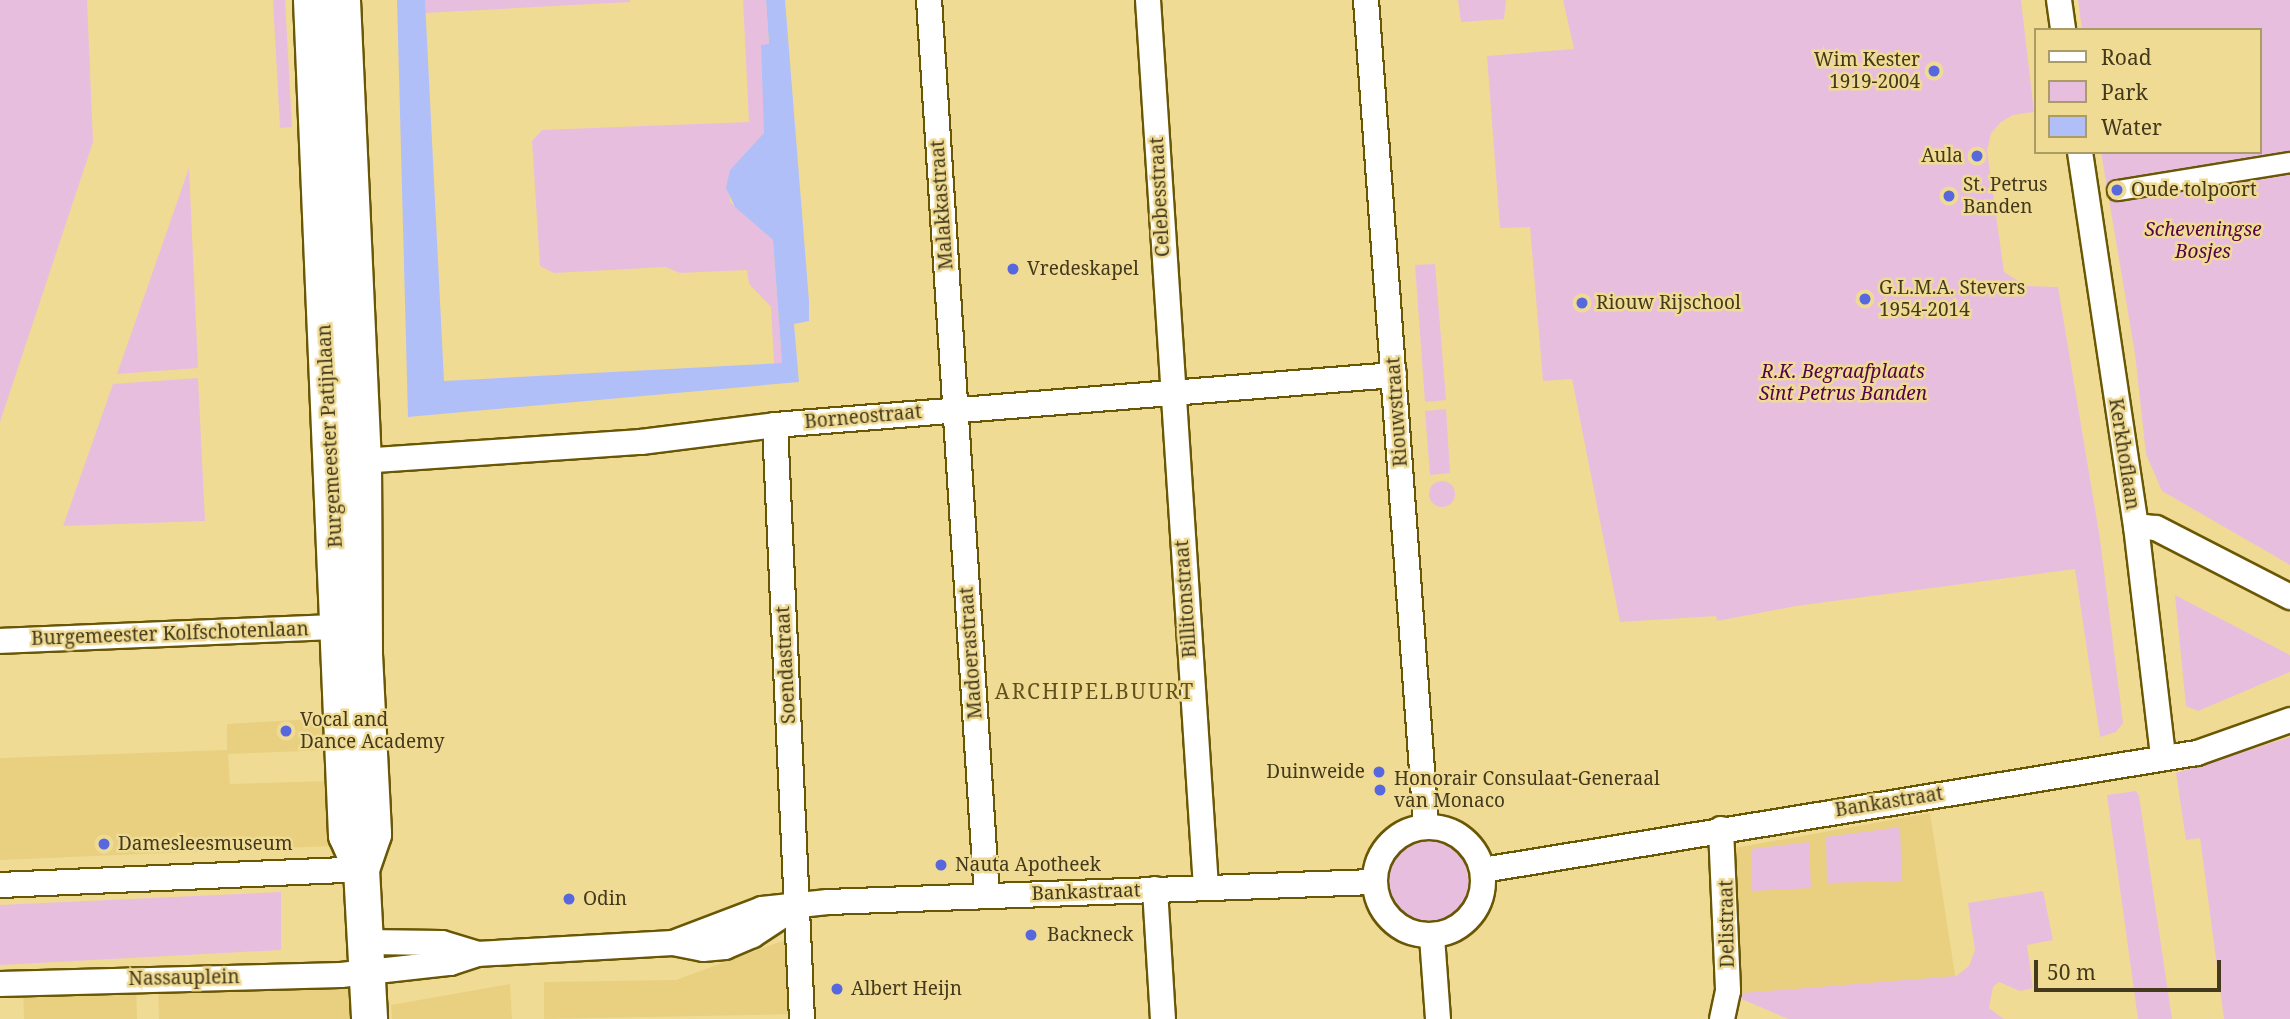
<!DOCTYPE html>
<html>
<head>
<meta charset="utf-8">
<style>
	body { margin:0 }
	#map { position:relative; width:2290px; height:1019px; overflow:hidden; background:#f0db94; font-family:"Noto Serif",serif }
	div>[style] { position:absolute }
	.built>* { inset:0; background:#e8d080 }
	.green>* { inset:0; background:#e8bedf }
	.round { border-radius:50% }
	.water>* { inset:0; background:#b1bff9 }
	.roads { filter:drop-shadow(2px 0 #6a5704) drop-shadow(-2px 0 #6a5704) drop-shadow(0 2px #6a5704) drop-shadow(0 -2px #6a5704) }
	.pedestrian>* { height:19px; margin:-9.5px; padding:0 9.5px; transform-origin:9.5px; border-radius:9.5px; background:#fff }
	.minor>* { height:24px; margin:-12px; padding:0 12px; transform-origin:12px; border-radius:12px; background:#fff }
	.minor>.ring { margin:-12px; padding:0; box-sizing:content-box; background:none; border:24px solid #fff; border-radius:50% }
	.secondary>* { height:35px; margin:-17.5px; padding:0 17.5px; transform-origin:17.5px; border-radius:17.5px; background:#fff }
	.dots>* { width:19px; height:19px; translate:-50% -50%; box-sizing:border-box; border:4px solid #f0db94; border-radius:50% }
	span { translate:-50% -50%; white-space:nowrap; text-align:center; line-height:1.15; -webkit-text-stroke:5px #f0db94; paint-order:stroke }
	.poi-label { font-size:19px; color:#433a1d }
	.right { translate:-100% -50%; text-align:right }
	.left { translate:0 -50%; text-align:left }
	.street-label { font-size:19px; color:#433a1d }
	.park-label { font-size:19px; color:#53034b; font-style:italic }
	.neighbourhood-label { font-size:21px; color:#61521c; letter-spacing:2px }
	.legend { position:absolute; left:2034px; top:28px; width:228px; height:126px; box-sizing:border-box; background:#f0db94; border:2px solid #ab9b64; margin:0; padding:9px 12px; list-style:none; font-size:21px; color:#433a1d }
	.legend li { display:flex; align-items:center; gap:14px; height:35px }
	.legend b { width:35px; border:2px solid #ab9b64 }
	.scale { position:absolute; left:2034px; top:960px; width:187px; height:32px; box-sizing:border-box; border:4px solid #433a1d; border-top:0; padding-left:9px; font-size:21px; line-height:24px; white-space:nowrap; color:#433a1d; -webkit-text-stroke:5px #f0db94; paint-order:stroke }
</style>
</head>
<body>
<div id="map">
	<div class="built">
		<div style="clip-path:polygon(328px 718px,329px 750px,228px 754px,230px 784px,330px 781px,332px 846px,0 860px,0 758px,227px 750px,227px 724px)"></div>
		<div style="clip-path:polygon(1930px 813px,1960px 1008px,1783px 1013px,1730px 994px,1734px 848px)"></div>
		<div style="clip-path:polygon(799px 935px,801px 1014px,544px 1019px,544px 982px,676px 980px)"></div>
		<div style="clip-path:polygon(348px 975px,350px 1019px,159px 1019px,158px 980px)"></div>
		<div style="clip-path:polygon(136px 980px,137px 1019px,24px 1019px,23px 984px)"></div>
		<div style="clip-path:polygon(510px 984px,512px 1019px,392px 1019px,391px 1005px)"></div>
	</div>
	<div class="green">
		<div style="clip-path:polygon(0 0,87px 0,93px 142px,0 422px)"></div>
		<div style="clip-path:polygon(273px 0,285px 0,292px 127px,280px 128px)"></div>
		<div style="clip-path:polygon(425px 0,630px 0,630px 2px,425px 13px)"></div>
		<div style="clip-path:polygon(743px 0,766px 0,769px 45px,761px 45px,766px 126px,761px 139px,730px 170px,730px 202px,773px 240px,782px 363px,774px 364px,771px 307px,749px 284px,747px 270px,680px 273px,665px 267px,554px 273px,540px 266px,532px 141px,542px 130px,749px 122px)"></div>
		<div style="clip-path:polygon(1458px 0,1506px 0,1504px 19px,1461px 22px)"></div>
		<div style="clip-path:polygon(1563px 0,2021px 0,2034px 112px,2013px 115px,2001px 122px,1991px 133px,1987px 151px,2004px 272px,2026px 286px,2058px 287px,2100px 539px,2123px 723px,2116px 732px,2100px 737px,2075px 569px,1796px 606px,1717px 621px,1716px 616px,1620px 622px,1572px 379px,1543px 381px,1530px 227px,1500px 228px,1487px 56px,1574px 49px)"></div>
		<div style="clip-path:polygon(2078px 0,2290px 0,2290px 565px,2162px 491px,2146px 454px,2135px 354px,2101px 152px,2260px 152px,2260px 30px,2082px 30px)"></div>
		<div style="clip-path:polygon(189px 168px,198px 368px,117px 374px)"></div>
		<div style="clip-path:polygon(1435px 264px,1446px 400px,1425px 402px,1415px 265px)"></div>
		<div style="clip-path:polygon(198px 378px,205px 521px,63px 526px,113px 384px)"></div>
		<div style="clip-path:polygon(1446px 409px,1450px 473px,1430px 475px,1425px 411px)"></div>
		<div class="round" style="left:1429px;top:481px;width:26px;height:26px"></div>
		<div style="clip-path:polygon(2175px 595px,2290px 655px,2290px 672px,2198px 711px,2186px 706px)"></div>
		<div style="clip-path:polygon(2290px 737px,2290px 1019px,2224px 1019px,2200px 838px,2186px 840px,2176px 773px)"></div>
		<div style="clip-path:polygon(2136px 791px,2139px 796px,2172px 1019px,2138px 1019px,2107px 795px)"></div>
		<div style="clip-path:polygon(1900px 827px,1902px 881px,1827px 883px,1826px 837px)"></div>
		<div style="clip-path:polygon(1430px 839px,1444px 842px,1464px 859px,1470px 886px,1459px 910px,1448px 919px,1420px 923px,1395px 909px,1386px 881px,1394px 856px,1417px 841px)"></div>
		<div style="clip-path:polygon(1809px 842px,1811px 888px,1751px 891px,1751px 849px)"></div>
		<div style="clip-path:polygon(2043px 891px,2053px 940px,2027px 945px,2033px 988px,2020px 991px,1999px 982px,1993px 987px,1989px 1008px,2004px 1019px,1788px 1019px,1730px 994px,1956px 976px,1969px 966px,1975px 950px,1968px 903px)"></div>
		<div style="clip-path:polygon(281px 892px,281px 950px,0 965px,0 905px)"></div>
	</div>
	<div class="water">
		<div style="clip-path:polygon(397px 0,425px 0,444px 381px,782px 363px,773px 240px,735px 207px,726px 188px,730px 170px,764px 133px,761px 45px,769px 44px,766px 0,785px 0,809px 301px,809px 321px,794px 324px,799px 382px,408px 417px)"></div>
	</div>
	<div class="roads">
		<div class="pedestrian">
			<div style="left:2117px;top:190px;width:175px;rotate:-9.2deg"></div>
		</div>
		<div class="minor">
			<div style="left:929px;top:0;width:898px;rotate:86.3deg"></div>
			<div style="left:1148px;top:0;width:889px;rotate:86.26deg"></div>
			<div style="left:1366px;top:0;width:827px;rotate:85.84deg"></div>
			<div style="left:2059px;top:0;width:30px;rotate:82deg"></div>
			<div style="left:2080px;top:152px;width:378px;rotate:81.5deg"></div>
			<div style="left:2136px;top:526px;width:232px;rotate:83.3deg"></div>
			<div style="left:775px;top:425px;width:595px;rotate:87.4deg"></div>
			<div style="left:346px;top:462px;width:296px;rotate:-3.9deg"></div>
			<div style="left:641px;top:442px;width:135px;rotate:-7.2deg"></div>
			<div style="left:775px;top:425px;width:621px;rotate:-4.62deg"></div>
			<div style="left:2136px;top:526px;width:20px;rotate:6deg"></div>
			<div style="left:2156px;top:528px;width:151px;rotate:27.2deg"></div>
			<div style="left:0;top:641px;width:340px;rotate:-2.4deg"></div>
			<div class="ring" style="left:1375px;top:827px;width:84px;height:84px"></div>
			<div style="left:1721px;top:829px;width:162px;rotate:87.5deg"></div>
			<div style="left:1728px;top:991px;width:29px;rotate:102deg"></div>
			<div style="left:1483px;top:870px;width:724px;rotate:-9.31deg"></div>
			<div style="left:2197px;top:753px;width:99px;rotate:-19.5deg"></div>
			<div style="left:0;top:885px;width:361px;rotate:-2.5deg"></div>
			<div style="left:1155px;top:889px;width:130px;rotate:86.5deg"></div>
			<div style="left:1432px;top:937px;width:82px;rotate:85.8deg"></div>
			<div style="left:365px;top:942px;width:77px;rotate:0.7deg"></div>
			<div style="left:442px;top:943px;width:37px;rotate:17deg"></div>
			<div style="left:673px;top:943px;width:95px;rotate:-20.9deg"></div>
			<div style="left:762px;top:909px;width:66px;rotate:-6.1deg"></div>
			<div style="left:828px;top:902px;width:546px;rotate:-2.1deg"></div>
			<div style="left:0;top:984px;width:341px;rotate:-1.5deg"></div>
			<div style="left:341px;top:975px;width:110px;rotate:-6.3deg"></div>
			<div style="left:450px;top:963px;width:28px;rotate:-18deg"></div>
			<div style="left:477px;top:954px;width:196px;rotate:-3.2deg"></div>
			<div style="left:673px;top:943px;width:31px;rotate:11deg"></div>
			<div style="left:703px;top:949px;width:22px;rotate:-5deg"></div>
			<div style="left:725px;top:947px;width:30px;rotate:-23deg"></div>
			<div style="left:753px;top:935px;width:53px;rotate:-33.4deg"></div>
		</div>
		<div class="secondary">
			<div style="left:311px;top:0;width:836px;rotate:87.6deg"></div>
			<div style="left:346px;top:835px;width:37px;rotate:66deg"></div>
			<div style="left:361px;top:869px;width:150px;rotate:86.9deg"></div>
			<div style="left:342px;top:0;width:461px;rotate:87.4deg"></div>
			<div style="left:363px;top:461px;width:193px;rotate:89.7deg"></div>
			<div style="left:364px;top:654px;width:180px;rotate:87.1deg"></div>
			<div style="left:373px;top:834px;width:37px;rotate:109deg"></div>
		</div>
	</div>
	<div class="dots">
		<div style="left:1934px;top:71px;background:#5767de"></div>
		<div style="left:1977px;top:156px;background:#5767de"></div>
		<div style="left:2117px;top:190px;background:#5767de"></div>
		<div style="left:1949px;top:196px;background:#5767de"></div>
		<div style="left:1013px;top:269px;background:#5767de"></div>
		<div style="left:1865px;top:299px;background:#5767de"></div>
		<div style="left:1582px;top:303px;background:#5767de"></div>
		<div style="left:286px;top:731px;background:#5767de"></div>
		<div style="left:1379px;top:772px;background:#5767de"></div>
		<div style="left:1380px;top:790px;background:#5767de"></div>
		<div style="left:104px;top:844px;background:#5767de"></div>
		<div style="left:941px;top:865px;background:#5767de"></div>
		<div style="left:569px;top:899px;background:#5767de"></div>
		<div style="left:1031px;top:935px;background:#5767de"></div>
		<div style="left:837px;top:989px;background:#5767de"></div>
	</div>
	<div class="poi-label">
		<span class="right" style="left:1920px;top:71px">Wim Kester<br>1919-2004</span>
		<span class="right" style="left:1963px;top:156px">Aula</span>
		<span class="left" style="left:1963px;top:196px">St. Petrus<br>Banden</span>
		<span class="left" style="left:2131px;top:190px">Oude tolpoort</span>
		<span class="left" style="left:1027px;top:269px">Vredeskapel</span>
		<span class="left" style="left:1879px;top:299px">G.L.M.A. Stevers<br>1954-2014</span>
		<span class="left" style="left:1596px;top:303px">Riouw Rijschool</span>
		<span class="left" style="left:300px;top:731px">Vocal and<br>Dance Academy</span>
		<span class="right" style="left:1365px;top:772px">Duinweide</span>
		<span class="left" style="left:1394px;top:790px">Honorair Consulaat-Generaal<br>van Monaco</span>
		<span class="left" style="left:118px;top:844px">Damesleesmuseum</span>
		<span class="left" style="left:955px;top:865px">Nauta Apotheek</span>
		<span class="left" style="left:583px;top:899px">Odin</span>
		<span class="left" style="left:1047px;top:935px">Backneck</span>
		<span class="left" style="left:851px;top:989px">Albert Heijn</span>
	</div>
	<div class="street-label">
		<span style="left:1160px;top:197px;rotate:-93deg">Celebesstraat</span>
		<span style="left:942px;top:205px;rotate:-94deg">Malakkastraat</span>
		<span style="left:1397px;top:412px;rotate:-94deg">Riouwstraat</span>
		<span style="left:863px;top:417px;rotate:-5deg">Borneostraat</span>
		<span style="left:330px;top:436px;rotate:-93deg">Burgemeester Patijnlaan</span>
		<span style="left:2124px;top:454px;rotate:81deg">Kerkhoflaan</span>
		<span style="left:1186px;top:599px;rotate:-94deg">Billitonstraat</span>
		<span style="left:170px;top:634px;rotate:-2deg">Burgemeester Kolfschotenlaan</span>
		<span style="left:971px;top:653px;rotate:-94deg">Madoerastraat</span>
		<span style="left:786px;top:665px;rotate:-93deg">Soendastraat</span>
		<span style="left:1889px;top:802px;rotate:-9deg">Bankastraat</span>
		<span style="left:1086px;top:892px;rotate:-2deg">Bankastraat</span>
		<span style="left:1727px;top:924px;rotate:-91deg">Delistraat</span>
		<span style="left:184px;top:978px;rotate:-1deg">Nassauplein</span>
	</div>
	<div class="park-label">
		<span style="left:2203px;top:241px">Scheveningse<br>Bosjes</span>
		<span style="left:1843px;top:383px">R.K. Begraafplaats<br>Sint Petrus Banden</span>
	</div>
	<div class="neighbourhood-label">
		<span style="left:1095px;top:691px">ARCHIPELBUURT</span>
	</div>
	<ul class="legend">
	<li><b style="height:9px;background:#fff"></b>Road</li>
	<li><b style="height:19px;background:#e8bedf"></b>Park</li>
	<li><b style="height:19px;background:#b1bff9"></b>Water</li>
	</ul>
	<div class="scale">50 m</div>
</div>
</body>
</html>
